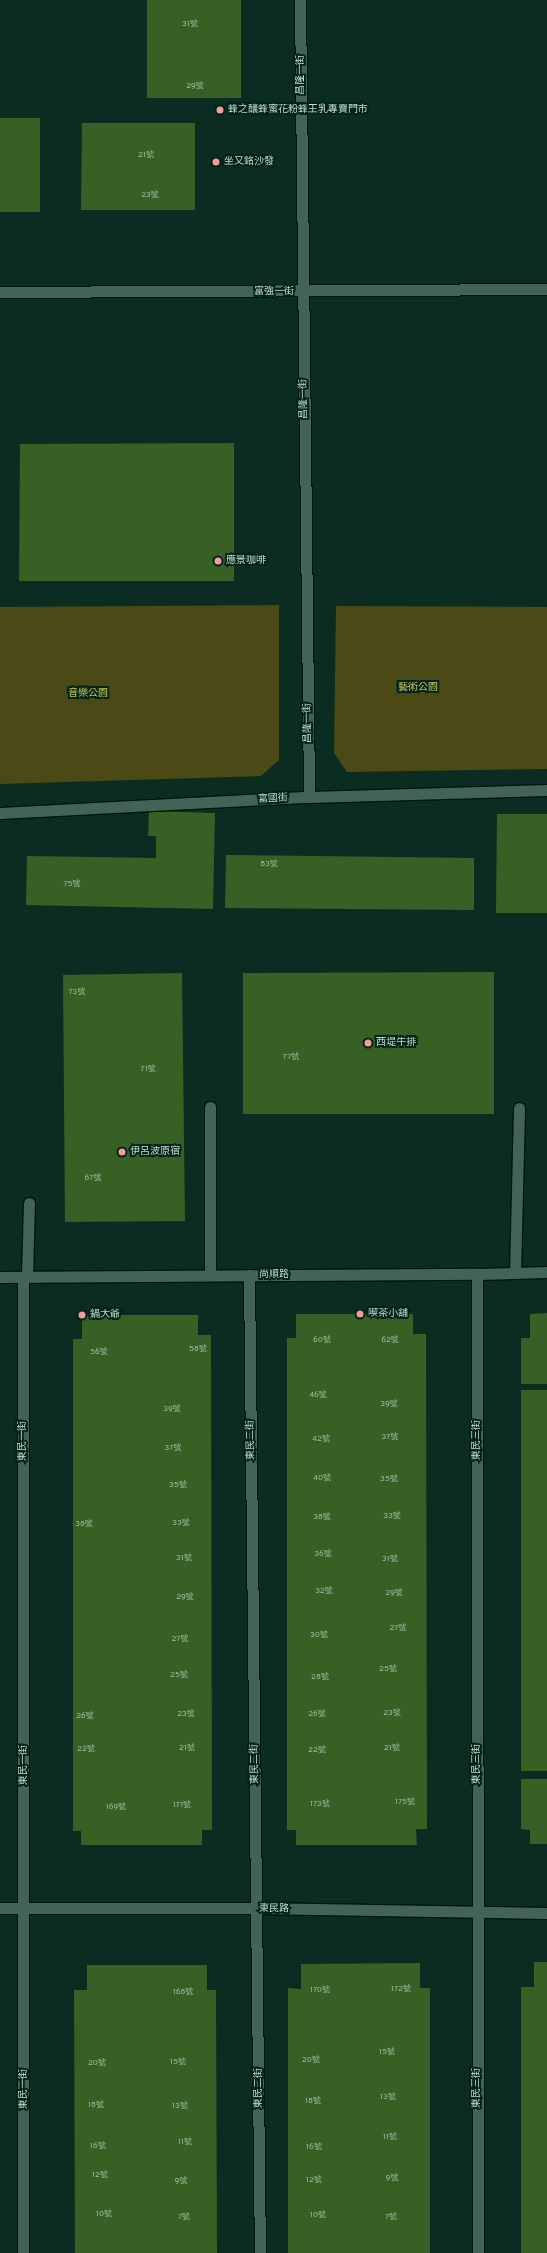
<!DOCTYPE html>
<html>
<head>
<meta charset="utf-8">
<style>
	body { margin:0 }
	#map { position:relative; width:547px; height:2253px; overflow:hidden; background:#0b2d21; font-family:Overpass,"Noto Sans TC",sans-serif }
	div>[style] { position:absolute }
	.green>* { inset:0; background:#4b4a16 }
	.building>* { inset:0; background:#376024 }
	.roads { filter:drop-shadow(1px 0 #00140c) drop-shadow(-1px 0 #00140c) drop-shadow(0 1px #00140c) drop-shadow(0 -1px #00140c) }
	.pedestrian>* { height:11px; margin:-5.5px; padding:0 5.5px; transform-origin:5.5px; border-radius:5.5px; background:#426456 }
	.minor>* { height:11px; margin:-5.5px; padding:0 5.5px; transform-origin:5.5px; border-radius:5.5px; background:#426456 }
	.tertiary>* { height:11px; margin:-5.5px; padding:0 5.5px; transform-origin:5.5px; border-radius:5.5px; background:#426456 }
	.dots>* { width:11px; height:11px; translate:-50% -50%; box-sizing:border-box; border:2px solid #012318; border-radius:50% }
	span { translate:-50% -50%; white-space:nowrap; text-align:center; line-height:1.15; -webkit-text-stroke:4px #012318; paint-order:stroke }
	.number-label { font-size:8px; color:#a3bca6 }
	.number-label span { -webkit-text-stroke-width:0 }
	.street-label { font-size:10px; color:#c7dad1 }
	.poi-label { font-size:10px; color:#c7dad1 }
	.left { translate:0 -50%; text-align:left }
	.park-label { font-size:10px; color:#c8c559 }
</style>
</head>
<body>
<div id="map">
	<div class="green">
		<div style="clip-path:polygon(279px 605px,279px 760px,261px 776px,0 784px,0 607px)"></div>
		<div style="clip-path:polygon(336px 606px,547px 607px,547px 769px,347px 772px,334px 753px)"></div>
	</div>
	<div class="building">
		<div style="clip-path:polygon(147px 0,241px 0,241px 98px,147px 98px)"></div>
		<div style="clip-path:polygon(0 118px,40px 118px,40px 212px,0 212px)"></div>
		<div style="clip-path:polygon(82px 123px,195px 123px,195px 210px,81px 210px)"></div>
		<div style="clip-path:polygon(234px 443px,234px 581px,19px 581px,20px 444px)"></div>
		<div style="clip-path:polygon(149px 811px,215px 813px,213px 909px,26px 905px,27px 856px,156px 858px,156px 836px,148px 836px)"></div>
		<div style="clip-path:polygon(497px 814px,547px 814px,547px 913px,496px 913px)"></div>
		<div style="clip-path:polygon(226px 855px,474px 858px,474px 910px,225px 908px)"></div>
		<div style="clip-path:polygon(494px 972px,494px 1114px,243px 1114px,243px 973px)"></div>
		<div style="clip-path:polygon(182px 973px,185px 1221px,65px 1222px,63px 975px)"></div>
		<div style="clip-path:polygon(547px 1313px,547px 1384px,521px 1384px,521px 1338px,530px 1338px,530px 1314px)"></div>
		<div style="clip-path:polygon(296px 1314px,413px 1314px,413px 1334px,426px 1334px,427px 1829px,416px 1829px,417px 1845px,296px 1845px,296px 1830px,287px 1830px,287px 1338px,296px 1338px)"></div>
		<div style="clip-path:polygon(82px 1315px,198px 1315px,198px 1335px,211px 1335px,212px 1830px,202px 1830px,202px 1845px,81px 1845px,81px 1831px,73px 1831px,73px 1339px,82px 1339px)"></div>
		<div style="clip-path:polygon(521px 1390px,547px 1390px,547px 1771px,521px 1771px)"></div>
		<div style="clip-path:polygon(521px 1779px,547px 1779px,547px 1844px,530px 1844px,530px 1830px,521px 1829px)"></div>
		<div style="clip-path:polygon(534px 1962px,547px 1962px,547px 2253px,521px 2253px,521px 1987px,534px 1987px)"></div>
		<div style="clip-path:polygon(420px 1963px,420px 1988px,430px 1988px,430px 2253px,288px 2253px,288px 1988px,301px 1989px,301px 1964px)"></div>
		<div style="clip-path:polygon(87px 1965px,207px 1965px,207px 1990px,216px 1990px,217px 2253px,75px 2253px,74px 1990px,87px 1990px)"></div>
	</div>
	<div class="roads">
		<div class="pedestrian">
			<div style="left:515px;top:1273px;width:165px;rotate:-88.6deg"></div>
			<div style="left:210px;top:1275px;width:168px;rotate:-90deg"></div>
			<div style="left:249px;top:1275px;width:978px;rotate:89.36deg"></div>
			<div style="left:27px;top:1277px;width:74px;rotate:-88.5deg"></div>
		</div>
		<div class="minor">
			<div style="left:300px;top:0;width:797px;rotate:89.35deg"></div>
			<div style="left:0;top:292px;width:547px;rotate:-0.31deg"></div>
			<div style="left:0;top:813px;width:309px;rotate:-3deg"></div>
			<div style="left:309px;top:797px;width:238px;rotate:-1.7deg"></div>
			<div style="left:477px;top:1274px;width:979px;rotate:89.94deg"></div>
			<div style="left:0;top:1277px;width:477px;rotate:-0.4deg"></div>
			<div style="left:477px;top:1274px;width:70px;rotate:-1.6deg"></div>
			<div style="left:23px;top:1277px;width:976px;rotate:90deg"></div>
		</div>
		<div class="tertiary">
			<div style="left:0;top:1908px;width:257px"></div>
			<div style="left:257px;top:1908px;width:290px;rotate:1deg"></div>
		</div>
	</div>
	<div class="dots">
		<div style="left:220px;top:110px;background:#f59b9c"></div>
		<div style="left:216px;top:162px;background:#f59b9c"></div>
		<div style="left:218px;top:561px;background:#f59b9c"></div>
		<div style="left:368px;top:1043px;background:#f59b9c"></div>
		<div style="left:122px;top:1152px;background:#f59b9c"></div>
		<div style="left:360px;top:1314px;background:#f59b9c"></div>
		<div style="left:82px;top:1315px;background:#f59b9c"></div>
	</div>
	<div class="number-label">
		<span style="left:190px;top:25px">31號</span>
		<span style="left:195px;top:87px">29號</span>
		<span style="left:146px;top:156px">21號</span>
		<span style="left:150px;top:196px">23號</span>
		<span style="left:269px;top:865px">83號</span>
		<span style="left:72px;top:885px">75號</span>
		<span style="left:77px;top:993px">73號</span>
		<span style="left:291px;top:1058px">77號</span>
		<span style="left:148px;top:1070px">71號</span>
		<span style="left:93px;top:1179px">67號</span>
		<span style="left:322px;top:1341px">60號</span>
		<span style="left:390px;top:1341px">62號</span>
		<span style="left:198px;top:1350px">58號</span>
		<span style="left:99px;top:1353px">56號</span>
		<span style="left:318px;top:1396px">46號</span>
		<span style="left:389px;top:1405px">39號</span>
		<span style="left:172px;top:1410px">39號</span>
		<span style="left:390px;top:1438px">37號</span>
		<span style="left:321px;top:1440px">42號</span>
		<span style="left:173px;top:1449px">37號</span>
		<span style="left:322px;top:1479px">40號</span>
		<span style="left:389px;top:1480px">35號</span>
		<span style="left:178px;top:1486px">35號</span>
		<span style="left:392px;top:1517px">33號</span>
		<span style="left:322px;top:1518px">38號</span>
		<span style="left:181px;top:1524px">33號</span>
		<span style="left:84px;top:1525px">38號</span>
		<span style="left:323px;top:1555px">36號</span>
		<span style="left:184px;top:1559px">31號</span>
		<span style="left:390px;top:1560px">31號</span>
		<span style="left:324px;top:1592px">32號</span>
		<span style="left:394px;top:1594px">29號</span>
		<span style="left:185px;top:1598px">29號</span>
		<span style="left:398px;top:1629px">27號</span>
		<span style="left:319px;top:1636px">30號</span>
		<span style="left:180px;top:1640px">27號</span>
		<span style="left:388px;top:1670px">25號</span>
		<span style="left:179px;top:1676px">25號</span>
		<span style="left:320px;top:1678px">28號</span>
		<span style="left:392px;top:1714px">23號</span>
		<span style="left:186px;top:1715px">23號</span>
		<span style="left:317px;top:1715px">26號</span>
		<span style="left:85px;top:1717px">26號</span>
		<span style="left:187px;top:1749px">21號</span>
		<span style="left:392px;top:1749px">21號</span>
		<span style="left:86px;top:1750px">22號</span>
		<span style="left:317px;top:1751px">22號</span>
		<span style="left:405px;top:1803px">175號</span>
		<span style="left:320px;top:1805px">173號</span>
		<span style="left:182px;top:1806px">171號</span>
		<span style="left:116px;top:1808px">169號</span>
		<span style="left:401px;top:1990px">172號</span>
		<span style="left:320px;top:1991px">170號</span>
		<span style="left:183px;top:1993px">168號</span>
		<span style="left:387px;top:2053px">15號</span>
		<span style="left:311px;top:2061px">20號</span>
		<span style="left:178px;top:2063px">15號</span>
		<span style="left:97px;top:2064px">20號</span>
		<span style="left:388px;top:2098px">13號</span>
		<span style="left:313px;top:2102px">18號</span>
		<span style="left:96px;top:2106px">18號</span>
		<span style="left:180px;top:2107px">13號</span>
		<span style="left:390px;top:2138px">11號</span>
		<span style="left:185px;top:2143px">11號</span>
		<span style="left:98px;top:2147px">16號</span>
		<span style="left:314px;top:2148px">16號</span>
		<span style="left:100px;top:2176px">12號</span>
		<span style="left:392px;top:2179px">9號</span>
		<span style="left:314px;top:2181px">12號</span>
		<span style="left:181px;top:2182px">9號</span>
		<span style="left:104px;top:2215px">10號</span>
		<span style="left:318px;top:2216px">10號</span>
		<span style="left:184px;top:2218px">7號</span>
		<span style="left:391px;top:2218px">7號</span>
	</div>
	<div class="street-label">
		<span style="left:301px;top:75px;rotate:-90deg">昌隆一街</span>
		<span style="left:274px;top:292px">富強一街</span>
		<span style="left:304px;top:399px;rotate:-91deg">昌隆一街</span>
		<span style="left:308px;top:723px;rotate:-91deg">昌隆一街</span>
		<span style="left:273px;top:799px;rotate:-3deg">富國街</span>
		<span style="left:274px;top:1275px">尚順路</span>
		<span style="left:251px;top:1440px;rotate:-91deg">東民二街</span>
		<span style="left:477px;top:1440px;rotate:-90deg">東民三街</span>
		<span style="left:23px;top:1441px;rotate:-90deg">東民一街</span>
		<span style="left:255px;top:1764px;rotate:-91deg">東民二街</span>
		<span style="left:477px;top:1764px;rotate:-90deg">東民三街</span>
		<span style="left:24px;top:1765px;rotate:-90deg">東民一街</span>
		<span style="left:274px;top:1909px;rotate:1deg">東民路</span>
		<span style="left:259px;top:2088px;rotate:-90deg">東民二街</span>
		<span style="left:477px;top:2088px;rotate:-90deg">東民三街</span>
		<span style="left:24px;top:2089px;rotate:-90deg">東民一街</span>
	</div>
	<div class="poi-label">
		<span class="left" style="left:228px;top:110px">蜂之釀蜂蜜花粉蜂王乳專賣門市</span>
		<span class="left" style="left:224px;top:162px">坐又銘沙發</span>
		<span class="left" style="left:226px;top:561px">應景咖啡</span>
		<span class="left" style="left:376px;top:1043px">西堤牛排</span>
		<span class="left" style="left:130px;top:1152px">伊呂波原宿</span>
		<span class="left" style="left:368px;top:1314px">喫茶小舖</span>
		<span class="left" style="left:90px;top:1315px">鍋大爺</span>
	</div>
	<div class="park-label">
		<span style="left:418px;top:688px">藝術公園</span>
		<span style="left:88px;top:694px">音樂公園</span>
	</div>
</div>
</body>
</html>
